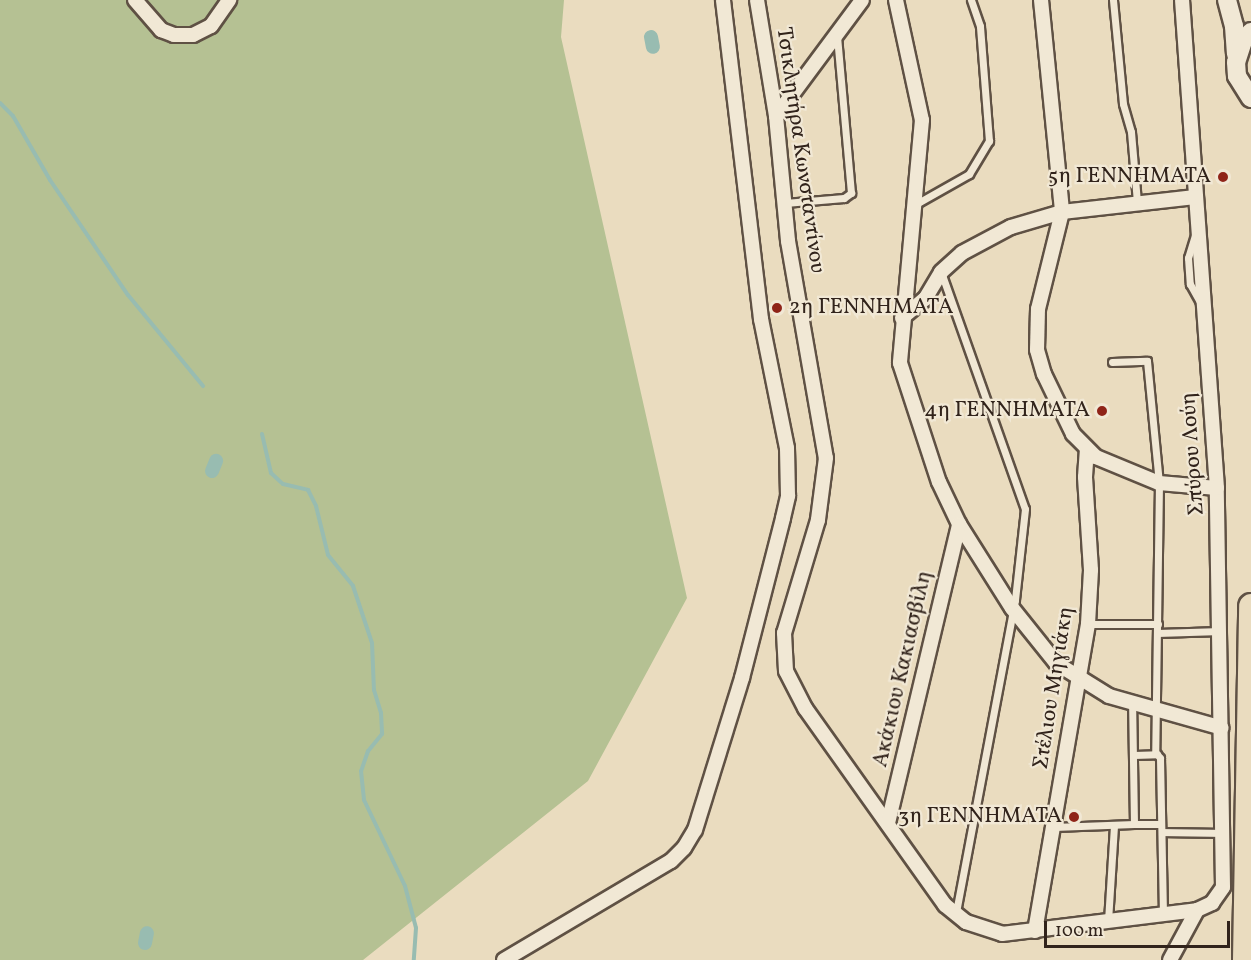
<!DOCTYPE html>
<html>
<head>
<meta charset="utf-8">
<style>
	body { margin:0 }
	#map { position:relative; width:1251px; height:960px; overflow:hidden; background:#eadcbf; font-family:Vollkorn,serif }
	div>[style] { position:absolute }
	.green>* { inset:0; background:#b5c193 }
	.stream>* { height:4px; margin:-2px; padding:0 2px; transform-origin:2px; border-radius:2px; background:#98bcb1 }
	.canal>* { height:14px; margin:-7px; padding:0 7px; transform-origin:7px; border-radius:7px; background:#98bcb1 }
	.roads { filter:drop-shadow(2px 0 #5f5144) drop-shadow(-2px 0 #5f5144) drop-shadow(0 2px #5f5144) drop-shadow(0 -2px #5f5144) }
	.service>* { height:7px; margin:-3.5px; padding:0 3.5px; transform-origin:3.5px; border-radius:3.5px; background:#f1e8d5 }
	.minor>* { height:14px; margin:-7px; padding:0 7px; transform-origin:7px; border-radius:7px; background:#f1e8d5 }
	.secondary>* { height:18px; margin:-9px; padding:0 9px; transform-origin:9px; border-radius:9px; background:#f1e8d5 }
	.motorway>* { height:24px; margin:-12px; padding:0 12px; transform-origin:12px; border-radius:12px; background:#eadcbf }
	.dots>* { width:16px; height:16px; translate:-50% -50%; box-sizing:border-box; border:3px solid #f1e8d5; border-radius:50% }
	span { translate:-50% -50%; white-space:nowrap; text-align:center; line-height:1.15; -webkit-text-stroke:4.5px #f1e8d5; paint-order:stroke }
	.street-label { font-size:22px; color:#31231b }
	.poi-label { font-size:22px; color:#31231b }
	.right { translate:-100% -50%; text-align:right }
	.left { translate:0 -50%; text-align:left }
	.scale { position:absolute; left:1044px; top:921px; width:186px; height:27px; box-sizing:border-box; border:3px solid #31231b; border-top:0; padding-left:8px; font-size:18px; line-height:21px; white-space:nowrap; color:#31231b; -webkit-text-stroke:4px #f1e8d5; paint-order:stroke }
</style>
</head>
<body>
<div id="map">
	<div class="green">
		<div style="clip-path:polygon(0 0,564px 0,561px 37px,687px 598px,588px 781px,363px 960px,0 960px)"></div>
	</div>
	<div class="stream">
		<div style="left:0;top:103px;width:18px;rotate:45deg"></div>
		<div style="left:13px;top:116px;width:74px;rotate:60deg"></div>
		<div style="left:50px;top:180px;width:139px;rotate:55.9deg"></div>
		<div style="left:128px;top:295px;width:118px;rotate:50.5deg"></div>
		<div style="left:262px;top:434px;width:40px;rotate:77deg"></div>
		<div style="left:271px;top:473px;width:16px;rotate:43deg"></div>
		<div style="left:283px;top:484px;width:26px;rotate:13deg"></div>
		<div style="left:308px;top:490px;width:18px;rotate:63deg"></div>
		<div style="left:316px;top:506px;width:50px;rotate:76.2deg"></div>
		<div style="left:328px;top:555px;width:40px;rotate:51deg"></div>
		<div style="left:353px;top:586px;width:60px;rotate:71.6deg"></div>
		<div style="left:372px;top:643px;width:47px;rotate:87.6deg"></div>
		<div style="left:374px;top:690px;width:24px;rotate:73deg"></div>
		<div style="left:381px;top:713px;width:21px;rotate:87deg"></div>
		<div style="left:382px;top:734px;width:22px;rotate:129deg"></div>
		<div style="left:368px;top:751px;width:21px;rotate:109deg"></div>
		<div style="left:361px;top:771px;width:29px;rotate:84deg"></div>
		<div style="left:364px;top:800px;width:95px;rotate:64.5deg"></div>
		<div style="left:405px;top:886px;width:43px;rotate:75.3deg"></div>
		<div style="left:416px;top:928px;width:32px;rotate:94deg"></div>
	</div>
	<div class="canal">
		<div style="left:651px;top:37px;width:10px;rotate:79deg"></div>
		<div style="left:212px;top:471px;width:11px;rotate:-68deg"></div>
		<div style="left:145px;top:943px;width:10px;rotate:-79deg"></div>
	</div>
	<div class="roads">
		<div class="service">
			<div style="left:1113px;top:0;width:104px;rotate:84.5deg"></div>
			<div style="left:1123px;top:104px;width:29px;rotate:74deg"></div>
			<div style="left:1131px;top:132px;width:70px;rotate:85.1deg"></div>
			<div style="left:785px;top:203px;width:59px;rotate:-4.8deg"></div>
			<div style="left:844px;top:198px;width:9px;rotate:-36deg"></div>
			<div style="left:851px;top:193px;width:157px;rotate:-95.1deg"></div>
			<div style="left:916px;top:204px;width:61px;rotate:-29.5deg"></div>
			<div style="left:969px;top:174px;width:39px;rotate:-59deg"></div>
			<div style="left:989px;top:141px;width:115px;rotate:-94.5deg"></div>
			<div style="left:980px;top:26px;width:28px;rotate:-109deg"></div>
			<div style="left:1195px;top:235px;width:24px;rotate:107deg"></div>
			<div style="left:1188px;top:258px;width:26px;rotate:86deg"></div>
			<div style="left:1190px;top:284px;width:23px;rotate:61deg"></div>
			<div style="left:941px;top:272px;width:251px;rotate:70.5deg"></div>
			<div style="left:1025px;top:509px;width:92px;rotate:96.3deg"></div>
			<div style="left:1015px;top:600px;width:319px;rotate:100.7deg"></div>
			<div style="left:1112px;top:362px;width:35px;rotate:-2deg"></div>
			<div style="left:1147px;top:361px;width:123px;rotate:84.4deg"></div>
			<div style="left:1159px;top:483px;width:271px;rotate:90.8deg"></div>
			<div style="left:1088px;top:624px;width:70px"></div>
			<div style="left:1157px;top:633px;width:64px;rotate:-1.8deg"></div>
			<div style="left:1134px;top:755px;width:23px;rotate:-2deg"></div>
			<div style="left:1157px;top:754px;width:5px;rotate:53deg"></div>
			<div style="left:1160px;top:758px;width:157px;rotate:88.9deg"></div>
			<div style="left:1134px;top:824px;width:27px"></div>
			<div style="left:1054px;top:827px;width:80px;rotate:-2.1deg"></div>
			<div style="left:1134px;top:824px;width:121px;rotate:-90.9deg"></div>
			<div style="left:1162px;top:832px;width:60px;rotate:1deg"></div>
			<div style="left:1108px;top:921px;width:96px;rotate:-86.4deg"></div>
		</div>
		<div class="minor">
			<div style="left:135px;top:0;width:40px;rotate:49deg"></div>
			<div style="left:161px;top:30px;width:14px;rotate:21deg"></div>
			<div style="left:174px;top:35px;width:19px"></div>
			<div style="left:193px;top:35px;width:20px;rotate:-27deg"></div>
			<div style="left:211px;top:26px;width:32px;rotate:-55deg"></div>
			<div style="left:757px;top:0;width:118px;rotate:80.7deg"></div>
			<div style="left:776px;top:116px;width:126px;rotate:84.5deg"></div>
			<div style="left:788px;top:241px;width:220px;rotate:80.1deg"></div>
			<div style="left:826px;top:458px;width:63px;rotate:97.4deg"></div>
			<div style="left:818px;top:520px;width:118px;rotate:106.7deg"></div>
			<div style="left:784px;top:633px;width:38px;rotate:87deg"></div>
			<div style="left:786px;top:671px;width:42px;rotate:62.8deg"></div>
			<div style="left:805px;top:708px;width:242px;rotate:54.6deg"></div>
			<div style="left:945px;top:905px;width:27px;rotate:39deg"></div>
			<div style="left:966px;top:922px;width:38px;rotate:18deg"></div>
			<div style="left:1002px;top:934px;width:196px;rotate:-7deg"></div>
			<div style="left:1197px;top:910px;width:17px;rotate:-25deg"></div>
			<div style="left:1212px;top:903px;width:19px;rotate:-55deg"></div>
			<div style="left:1223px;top:887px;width:399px;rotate:-90.9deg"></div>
			<div style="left:1217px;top:488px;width:489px;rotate:-94.1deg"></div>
			<div style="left:896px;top:0;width:123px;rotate:77.8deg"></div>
			<div style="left:922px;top:120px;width:244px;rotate:95.2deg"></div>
			<div style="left:900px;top:363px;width:125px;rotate:71.9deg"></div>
			<div style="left:939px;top:482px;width:47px;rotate:64.5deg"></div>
			<div style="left:959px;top:524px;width:99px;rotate:57.8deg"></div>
			<div style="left:1012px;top:608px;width:70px;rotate:51.3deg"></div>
			<div style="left:1056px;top:663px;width:62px;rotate:31.9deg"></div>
			<div style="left:1109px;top:696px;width:117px;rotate:15.8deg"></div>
			<div style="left:1041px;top:0;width:213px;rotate:84.3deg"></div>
			<div style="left:1062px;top:212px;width:100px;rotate:103.9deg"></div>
			<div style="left:1038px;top:309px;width:41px;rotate:91.4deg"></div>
			<div style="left:1037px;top:350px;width:25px;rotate:74deg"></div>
			<div style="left:1044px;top:374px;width:67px;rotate:64.2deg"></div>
			<div style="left:1073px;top:434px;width:33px;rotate:45deg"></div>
			<div style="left:1096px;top:457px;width:68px;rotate:22.4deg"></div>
			<div style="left:1159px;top:483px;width:58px;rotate:4.9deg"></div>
			<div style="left:776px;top:116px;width:144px;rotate:-53.4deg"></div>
			<div style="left:902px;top:318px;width:30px;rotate:-40deg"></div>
			<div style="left:925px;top:299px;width:31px;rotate:-59deg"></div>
			<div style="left:941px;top:272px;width:28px;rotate:-42deg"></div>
			<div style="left:962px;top:253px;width:55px;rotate:-28deg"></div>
			<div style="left:1011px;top:227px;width:53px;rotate:-16.4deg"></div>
			<div style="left:1062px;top:212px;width:134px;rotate:-6.4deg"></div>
			<div style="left:888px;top:823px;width:307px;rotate:-76.6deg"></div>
			<div style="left:1035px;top:931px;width:312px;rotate:-80.2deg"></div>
			<div style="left:1088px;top:624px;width:54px;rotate:-86.8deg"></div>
			<div style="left:1091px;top:570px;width:93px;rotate:-93.7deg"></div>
			<div style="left:1085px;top:477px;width:27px;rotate:-86deg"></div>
			<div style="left:504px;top:960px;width:194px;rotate:-30.7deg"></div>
			<div style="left:671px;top:861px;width:18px;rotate:-45deg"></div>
			<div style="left:684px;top:848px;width:21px;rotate:-59deg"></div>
			<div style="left:695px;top:830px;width:159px;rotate:-72.8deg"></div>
			<div style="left:742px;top:678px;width:165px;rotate:-75.6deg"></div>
			<div style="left:783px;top:518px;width:23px;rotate:-77deg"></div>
			<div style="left:788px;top:496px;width:48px;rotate:-91.2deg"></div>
			<div style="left:787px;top:448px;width:132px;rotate:-101.4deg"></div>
			<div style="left:761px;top:319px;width:321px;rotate:-96.8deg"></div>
			<div style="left:1170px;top:960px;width:57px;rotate:-61.6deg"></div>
		</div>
		<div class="secondary">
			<div style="left:1227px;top:0;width:27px;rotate:75deg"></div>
			<div style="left:1234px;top:26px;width:28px;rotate:86deg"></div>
			<div style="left:1251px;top:32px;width:12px;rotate:132deg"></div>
			<div style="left:1243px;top:41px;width:22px;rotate:108deg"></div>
			<div style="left:1236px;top:62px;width:14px;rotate:86deg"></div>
			<div style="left:1237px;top:76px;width:26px;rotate:58deg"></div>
		</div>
		<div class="motorway">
			<div style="left:1245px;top:960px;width:354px;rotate:-89deg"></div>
		</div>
	</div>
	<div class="dots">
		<div style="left:1223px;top:177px;background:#8f2418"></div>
		<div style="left:777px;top:308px;background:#8f2418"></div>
		<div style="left:1102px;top:411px;background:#8f2418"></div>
		<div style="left:1074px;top:817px;background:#8f2418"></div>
	</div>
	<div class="street-label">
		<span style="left:800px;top:150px;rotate:82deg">Τσικλητήρα Κωνσταντίνου</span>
		<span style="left:1193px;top:454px;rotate:-94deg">Σπύρου Λούη</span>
		<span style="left:903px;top:669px;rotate:-77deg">Ακάκιου Κακιασβίλη</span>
		<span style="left:1054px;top:688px;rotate:-81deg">Στέλιου Μηγιάκη</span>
	</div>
	<div class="poi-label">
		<span class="right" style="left:1211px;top:177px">5η ΓΕΝΝΗΜΑΤΑ</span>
		<span class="left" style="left:789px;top:308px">2η ΓΕΝΝΗΜΑΤΑ</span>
		<span class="right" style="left:1090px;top:411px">4η ΓΕΝΝΗΜΑΤΑ</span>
		<span class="right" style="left:1062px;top:817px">3η ΓΕΝΝΗΜΑΤΑ</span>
	</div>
	<div class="scale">100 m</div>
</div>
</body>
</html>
